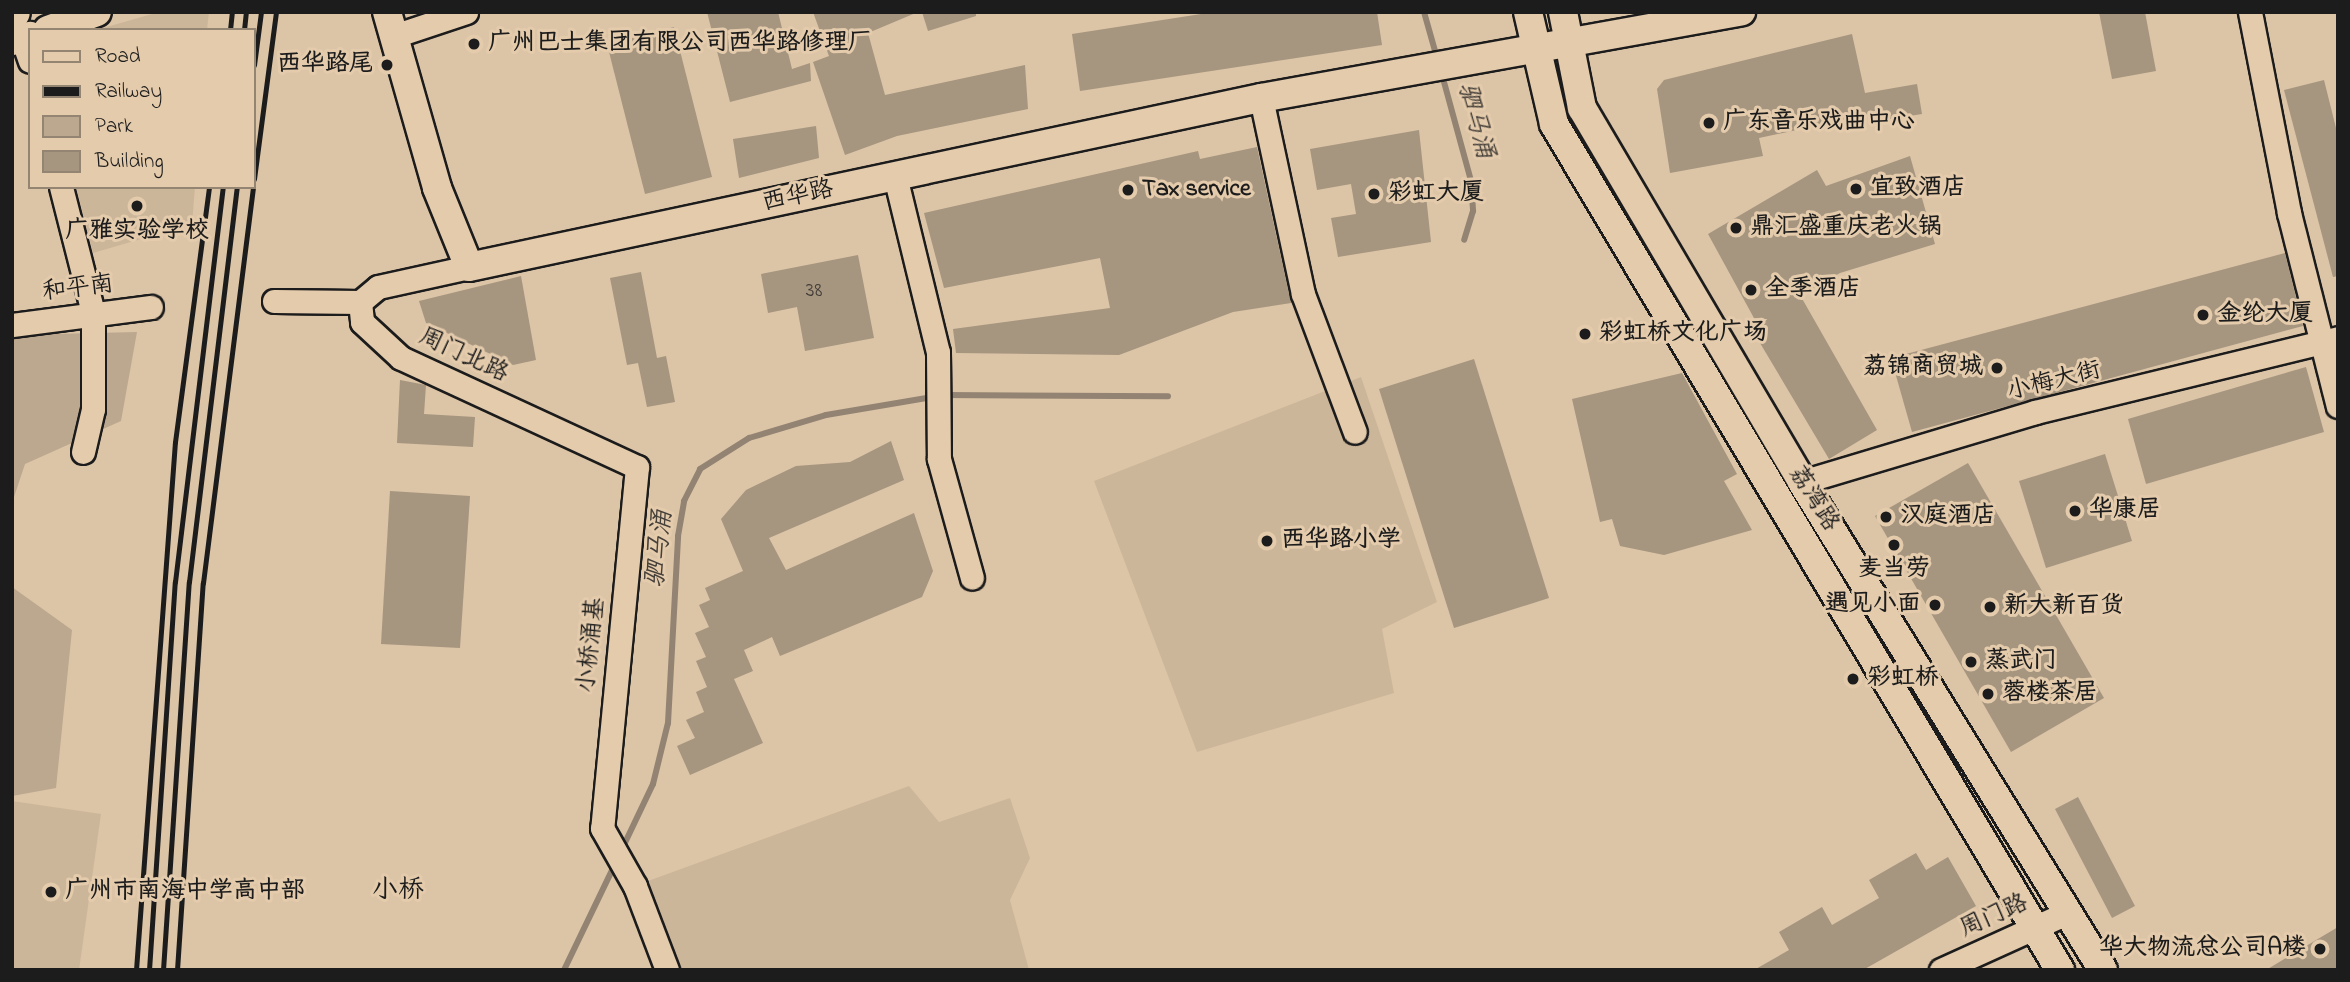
<!DOCTYPE html>
<html>
<head>
<meta charset="utf-8">
<style>
	body { margin:0 }
	#map { position:relative; width:2350px; height:982px; overflow:hidden; background:#dcc4a6; font-family:"Indie Flower","LXGW WenKai TC",sans-serif }
	div>[style] { position:absolute }
	.built>* { inset:0; background:#ccb69a }
	.green>* { inset:0; background:#bca88f }
	.stream>* { height:6px; margin:-3px; padding:0 3px; transform-origin:3px; border-radius:3px; background:#938372 }
	.building>* { inset:0; background:#a6957f }
	.roads { filter:drop-shadow(2px 0 #1c1c1c) drop-shadow(-2px 0 #1c1c1c) drop-shadow(0 2px #1c1c1c) drop-shadow(0 -2px #1c1c1c) }
	.minor>* { height:23px; margin:-11.5px; padding:0 11.5px; transform-origin:11.5px; border-radius:11.5px; background:#e4cbac }
	.major>* { height:28px; margin:-14px; padding:0 14px; transform-origin:14px; border-radius:14px; background:#e4cbac }
	.highway>* { height:33px; margin:-16.5px; padding:0 16.5px; transform-origin:16.5px; border-radius:16.5px; background:#e4cbac }
	.rail>* { height:5px; margin:-2.5px; padding:0 2.5px; transform-origin:2.5px; border-radius:2.5px; background:#1c1c1c }
	.dots>* { width:19px; height:19px; translate:-50% -50%; box-sizing:border-box; border:4px solid #e4cbac; border-radius:50% }
	span { translate:-50% -50%; white-space:nowrap; text-align:center; line-height:1.15; -webkit-text-stroke:6px #e4cbac; paint-order:stroke }
	.number-label { font-size:21px; color:#3e3a35 }
	.number-label span { -webkit-text-stroke-width:0 }
	.poi-label { font-size:24px; color:#1c1c1c; font-weight:700 }
	.left { translate:0 -50%; text-align:left }
	.right { translate:-100% -50%; text-align:right }
	.street-label { font-size:24px; color:#1c1c1c }
	.water-label { font-size:26px; color:#46403a; font-style:italic }
	.neighbourhood-label { font-size:26px; color:#1c1c1c }
	.frame { position:absolute; inset:0; border:14px solid #1c1c1c; pointer-events:none }
	.legend { position:absolute; left:28px; top:28px; width:228px; height:161px; box-sizing:border-box; background:#e4cbac; border:2px solid #948572; margin:0; padding:9px 12px; list-style:none; font-size:21px; color:#1c1c1c }
	.legend li { display:flex; align-items:center; gap:14px; height:35px }
	.legend b { width:35px; border:2px solid #948572 }
</style>
</head>
<body>
<div id="map">
	<div class="built">
		<div style="clip-path:polygon(159px 12px,209px 12px,207px 30px,96px 30px)"></div>
		<div style="clip-path:polygon(76px 187px,195px 187px,192px 224px,93px 253px)"></div>
		<div style="clip-path:polygon(1361px 377px,1437px 602px,1382px 629px,1394px 693px,1197px 752px,1094px 481px)"></div>
		<div style="clip-path:polygon(909px 786px,939px 822px,1010px 798px,1030px 858px,1010px 900px,1029px 970px,679px 970px,648px 881px)"></div>
		<div style="clip-path:polygon(12px 801px,101px 814px,79px 970px,12px 970px)"></div>
	</div>
	<div class="green">
		<div style="clip-path:polygon(137px 332px,121px 421px,25px 464px,12px 503px,13px 335px)"></div>
		<div style="clip-path:polygon(12px 587px,72px 630px,56px 788px,12px 796px)"></div>
	</div>
	<div class="stream">
		<div style="left:1424px;top:12px;width:48px;rotate:74.2deg"></div>
		<div style="left:1441px;top:71px;width:114px;rotate:74.7deg"></div>
		<div style="left:1471px;top:181px;width:30px;rotate:86deg"></div>
		<div style="left:1473px;top:211px;width:30px;rotate:107deg"></div>
		<div style="left:943px;top:395px;width:225px;rotate:0.3deg"></div>
		<div style="left:622px;top:849px;width:72px;rotate:-64.5deg"></div>
		<div style="left:653px;top:784px;width:63px;rotate:-76.2deg"></div>
		<div style="left:668px;top:723px;width:187px;rotate:-86.9deg"></div>
		<div style="left:678px;top:536px;width:36px;rotate:-80deg"></div>
		<div style="left:684px;top:501px;width:36px;rotate:-63deg"></div>
		<div style="left:700px;top:469px;width:58px;rotate:-32.3deg"></div>
		<div style="left:749px;top:438px;width:80px;rotate:-16.6deg"></div>
		<div style="left:826px;top:415px;width:108px;rotate:-9.6deg"></div>
		<div style="left:564px;top:970px;width:120px;rotate:-64.3deg"></div>
	</div>
	<div class="building">
		<div style="clip-path:polygon(707px 12px,778px 12px,792px 69px,810px 63px,811px 81px,730px 102px)"></div>
		<div style="clip-path:polygon(813px 12px,918px 12px,868px 33px,885px 95px,1025px 65px,1028px 109px,897px 136px,845px 155px,813px 62px,829px 56px)"></div>
		<div style="clip-path:polygon(922px 12px,976px 12px,976px 16px,928px 31px)"></div>
		<div style="clip-path:polygon(1214px 12px,1377px 12px,1382px 45px,1080px 91px,1072px 34px)"></div>
		<div style="clip-path:polygon(2099px 12px,2145px 12px,2156px 71px,2112px 79px)"></div>
		<div style="clip-path:polygon(674px 27px,712px 177px,645px 194px,607px 44px)"></div>
		<div style="clip-path:polygon(1852px 34px,1865px 93px,1917px 84px,1922px 114px,1884px 120px,1882px 112px,1759px 138px,1763px 156px,1670px 173px,1657px 89px,1664px 80px)"></div>
		<div style="clip-path:polygon(2324px 80px,2338px 136px,2338px 276px,2333px 277px,2284px 90px)"></div>
		<div style="clip-path:polygon(816px 126px,819px 158px,739px 178px,733px 139px)"></div>
		<div style="clip-path:polygon(1419px 130px,1431px 242px,1338px 257px,1331px 218px,1356px 214px,1351px 184px,1317px 190px,1310px 149px)"></div>
		<div style="clip-path:polygon(1257px 147px,1291px 303px,1233px 312px,1119px 355px,956px 353px,953px 329px,1110px 308px,1100px 258px,944px 288px,924px 213px,1198px 151px,1200px 159px)"></div>
		<div style="clip-path:polygon(1910px 156px,1935px 244px,1840px 273px,1800px 295px,1877px 430px,1829px 459px,1760px 343px,1766px 340px,1708px 234px,1817px 170px,1826px 186px)"></div>
		<div style="clip-path:polygon(2285px 253px,2303px 326px,1912px 432px,1891px 358px)"></div>
		<div style="clip-path:polygon(858px 255px,874px 338px,805px 351px,797px 307px,768px 313px,761px 274px)"></div>
		<div style="clip-path:polygon(641px 272px,657px 358px,666px 356px,675px 402px,647px 407px,638px 363px,627px 365px,610px 278px)"></div>
		<div style="clip-path:polygon(521px 276px,536px 360px,513px 365px,426px 323px,419px 301px)"></div>
		<div style="clip-path:polygon(1474px 359px,1549px 598px,1454px 628px,1379px 389px)"></div>
		<div style="clip-path:polygon(2306px 367px,2324px 432px,2146px 484px,2128px 419px)"></div>
		<div style="clip-path:polygon(1682px 373px,1737px 474px,1724px 481px,1752px 530px,1664px 555px,1620px 546px,1612px 519px,1600px 522px,1572px 399px)"></div>
		<div style="clip-path:polygon(400px 380px,426px 385px,424px 414px,475px 417px,473px 447px,397px 443px)"></div>
		<div style="clip-path:polygon(891px 441px,904px 480px,769px 538px,786px 570px,914px 513px,933px 571px,922px 597px,780px 656px,772px 637px,744px 650px,753px 671px,734px 679px,763px 743px,690px 775px,677px 746px,695px 738px,686px 720px,704px 712px,696px 692px,707px 687px,696px 661px,706px 657px,695px 633px,709px 627px,699px 605px,710px 600px,705px 588px,743px 571px,721px 519px,746px 490px,796px 466px,850px 462px)"></div>
		<div style="clip-path:polygon(2105px 454px,2132px 541px,2046px 568px,2019px 481px)"></div>
		<div style="clip-path:polygon(1968px 463px,2104px 698px,2011px 752px,1875px 516px)"></div>
		<div style="clip-path:polygon(390px 491px,470px 496px,460px 648px,381px 644px)"></div>
		<div style="clip-path:polygon(2078px 797px,2135px 906px,2112px 918px,2055px 809px)"></div>
		<div style="clip-path:polygon(1916px 853px,1926px 870px,1948px 857px,1976px 906px,1863px 970px,1754px 970px,1789px 950px,1779px 932px,1822px 907px,1832px 925px,1879px 898px,1869px 880px)"></div>
		<div style="clip-path:polygon(2338px 927px,2338px 970px,2266px 970px)"></div>
	</div>
	<div class="roads">
		<div class="minor">
			<div style="left:2250px;top:12px;width:205px;rotate:79deg"></div>
			<div style="left:2289px;top:213px;width:199px;rotate:75.8deg"></div>
			<div style="left:394px;top:36px;width:76px;rotate:-18.4deg"></div>
			<div style="left:22px;top:38px;width:24px;rotate:71deg"></div>
			<div style="left:1261px;top:98px;width:200px;rotate:77.9deg"></div>
			<div style="left:1303px;top:294px;width:147px;rotate:69.4deg"></div>
			<div style="left:895px;top:176px;width:181px;rotate:76.3deg"></div>
			<div style="left:938px;top:352px;width:107px;rotate:89.5deg"></div>
			<div style="left:939px;top:459px;width:123px;rotate:74.5deg"></div>
			<div style="left:61px;top:187px;width:130px;rotate:75.7deg"></div>
			<div style="left:93px;top:313px;width:96px;rotate:90deg"></div>
			<div style="left:93px;top:409px;width:44px;rotate:103.1deg"></div>
			<div style="left:469px;top:267px;width:93px;rotate:167.6deg"></div>
			<div style="left:378px;top:287px;width:23px;rotate:140deg"></div>
			<div style="left:360px;top:302px;width:20px;rotate:84deg"></div>
			<div style="left:362px;top:322px;width:53px;rotate:42.7deg"></div>
			<div style="left:401px;top:358px;width:260px;rotate:24.8deg"></div>
			<div style="left:637px;top:467px;width:363px;rotate:95.5deg"></div>
			<div style="left:602px;top:828px;width:67px;rotate:60.4deg"></div>
			<div style="left:635px;top:886px;width:90px;rotate:69.1deg"></div>
			<div style="left:274px;top:301px;width:86px;rotate:0.7deg"></div>
			<div style="left:12px;top:325px;width:140px;rotate:-7.4deg"></div>
			<div style="left:1802px;top:482px;width:243px;rotate:-16.7deg"></div>
			<div style="left:2035px;top:412px;width:312px;rotate:-13.7deg"></div>
			<div style="left:1941px;top:970px;width:141px;rotate:-24.4deg"></div>
		</div>
		<div class="major">
			<div style="left:387px;top:12px;width:183px;rotate:74.1deg"></div>
			<div style="left:437px;top:188px;width:85px;rotate:67.9deg"></div>
			<div style="left:469px;top:267px;width:810px;rotate:-12.05deg"></div>
			<div style="left:1261px;top:98px;width:488px;rotate:-10.2deg"></div>
			<div style="left:1528px;top:12px;width:115px;rotate:76.9deg"></div>
			<div style="left:1554px;top:124px;width:986px;rotate:59.12deg"></div>
			<div style="left:1563px;top:12px;width:98px;rotate:78.8deg"></div>
			<div style="left:1582px;top:108px;width:434px;rotate:59.5deg"></div>
			<div style="left:1802px;top:482px;width:573px;rotate:58.33deg"></div>
			<div style="left:48px;top:30px;width:52px;rotate:-20.2deg"></div>
			<div style="left:12px;top:41px;width:19px;rotate:-16deg"></div>
		</div>
		<div class="highway">
			<div style="left:12px;top:13px;width:1px;rotate:-45deg"></div>
		</div>
	</div>
	<div class="rail">
		<div style="left:230px;top:30px;width:18px;rotate:-84deg"></div>
		<div style="left:244px;top:30px;width:18px;rotate:-84deg"></div>
		<div style="left:254px;top:65px;width:53px;rotate:-82.5deg"></div>
		<div style="left:254px;top:179px;width:168px;rotate:-82.5deg"></div>
		<div style="left:136px;top:970px;width:529px;rotate:-85.78deg"></div>
		<div style="left:175px;top:442px;width:257px;rotate:-82.4deg"></div>
		<div style="left:149px;top:970px;width:389px;rotate:-86.2deg"></div>
		<div style="left:175px;top:582px;width:398px;rotate:-83.1deg"></div>
		<div style="left:163px;top:970px;width:389px;rotate:-86.2deg"></div>
		<div style="left:189px;top:582px;width:398px;rotate:-83.1deg"></div>
		<div style="left:177px;top:970px;width:388px;rotate:-86.2deg"></div>
		<div style="left:203px;top:583px;width:399px;rotate:-82.8deg"></div>
	</div>
	<div class="dots">
		<div style="left:474px;top:44px;background:#1c1c1c"></div>
		<div style="left:387px;top:65px;background:#1c1c1c"></div>
		<div style="left:1709px;top:123px;background:#1c1c1c"></div>
		<div style="left:1856px;top:189px;background:#1c1c1c"></div>
		<div style="left:1128px;top:190px;background:#1c1c1c"></div>
		<div style="left:1374px;top:194px;background:#1c1c1c"></div>
		<div style="left:137px;top:206px;background:#1c1c1c"></div>
		<div style="left:1736px;top:228px;background:#1c1c1c"></div>
		<div style="left:1751px;top:290px;background:#1c1c1c"></div>
		<div style="left:2203px;top:315px;background:#1c1c1c"></div>
		<div style="left:1585px;top:334px;background:#1c1c1c"></div>
		<div style="left:1997px;top:368px;background:#1c1c1c"></div>
		<div style="left:2075px;top:511px;background:#1c1c1c"></div>
		<div style="left:1886px;top:517px;background:#1c1c1c"></div>
		<div style="left:1267px;top:541px;background:#1c1c1c"></div>
		<div style="left:1894px;top:545px;background:#1c1c1c"></div>
		<div style="left:1935px;top:605px;background:#1c1c1c"></div>
		<div style="left:1990px;top:607px;background:#1c1c1c"></div>
		<div style="left:1971px;top:662px;background:#1c1c1c"></div>
		<div style="left:1853px;top:679px;background:#1c1c1c"></div>
		<div style="left:1988px;top:694px;background:#1c1c1c"></div>
		<div style="left:51px;top:892px;background:#1c1c1c"></div>
		<div style="left:2320px;top:949px;background:#1c1c1c"></div>
	</div>
	<div class="number-label">
		<span style="left:814px;top:291px">38</span>
	</div>
	<div class="poi-label">
		<span class="left" style="left:488px;top:44px">广州巴士集团有限公司西华路修理厂</span>
		<span class="right" style="left:373px;top:65px">西华路尾</span>
		<span class="left" style="left:1723px;top:123px">广东音乐戏曲中心</span>
		<span class="left" style="left:1870px;top:189px">宜致酒店</span>
		<span class="left" style="left:1142px;top:190px">Tax service</span>
		<span class="left" style="left:1388px;top:194px">彩虹大厦</span>
		<span class="left" style="left:1750px;top:228px">鼎汇盛重庆老火锅</span>
		<span style="left:137px;top:232px">广雅实验学校</span>
		<span class="left" style="left:1765px;top:290px">全季酒店</span>
		<span class="left" style="left:2217px;top:315px">金纶大厦</span>
		<span class="left" style="left:1599px;top:334px">彩虹桥文化广场</span>
		<span class="right" style="left:1983px;top:368px">荔锦商贸城</span>
		<span class="left" style="left:2089px;top:511px">华康居</span>
		<span class="left" style="left:1900px;top:517px">汉庭酒店</span>
		<span class="left" style="left:1281px;top:541px">西华路小学</span>
		<span style="left:1894px;top:570px">麦当劳</span>
		<span class="right" style="left:1921px;top:605px">遇见小面</span>
		<span class="left" style="left:2004px;top:607px">新大新百货</span>
		<span class="left" style="left:1985px;top:662px">蒸武门</span>
		<span class="left" style="left:1867px;top:679px">彩虹桥</span>
		<span class="left" style="left:2002px;top:694px">蓉楼茶居</span>
		<span class="left" style="left:65px;top:892px">广州市南海中学高中部</span>
		<span class="right" style="left:2306px;top:949px">华大物流总公司A楼</span>
	</div>
	<div class="street-label">
		<span style="left:798px;top:197px;rotate:-12deg">西华路</span>
		<span style="left:78px;top:289px;rotate:-7deg">和平南</span>
		<span style="left:463px;top:356px;rotate:25deg">周门北路</span>
		<span style="left:2054px;top:382px;rotate:-14deg">小梅大街</span>
		<span style="left:1813px;top:499px;rotate:58deg">荔湾路</span>
		<span style="left:592px;top:645px;rotate:-84deg">小桥涌基</span>
		<span style="left:1994px;top:917px;rotate:-24deg">周门路</span>
	</div>
	<div class="water-label">
		<span style="left:1474px;top:121px;rotate:75deg">驷马涌</span>
		<span style="left:661px;top:549px;rotate:-84deg">驷马涌</span>
	</div>
	<div class="neighbourhood-label">
		<span style="left:398px;top:892px">小桥</span>
	</div>
	<div class="frame"></div>
	<ul class="legend">
	<li><b style="height:9px;background:#e4cbac"></b>Road</li>
	<li><b style="height:9px;background:#1c1c1c"></b>Railway</li>
	<li><b style="height:19px;background:#bca88f"></b>Park</li>
	<li><b style="height:19px;background:#a6957f"></b>Building</li>
	</ul>
</div>
</body>
</html>
